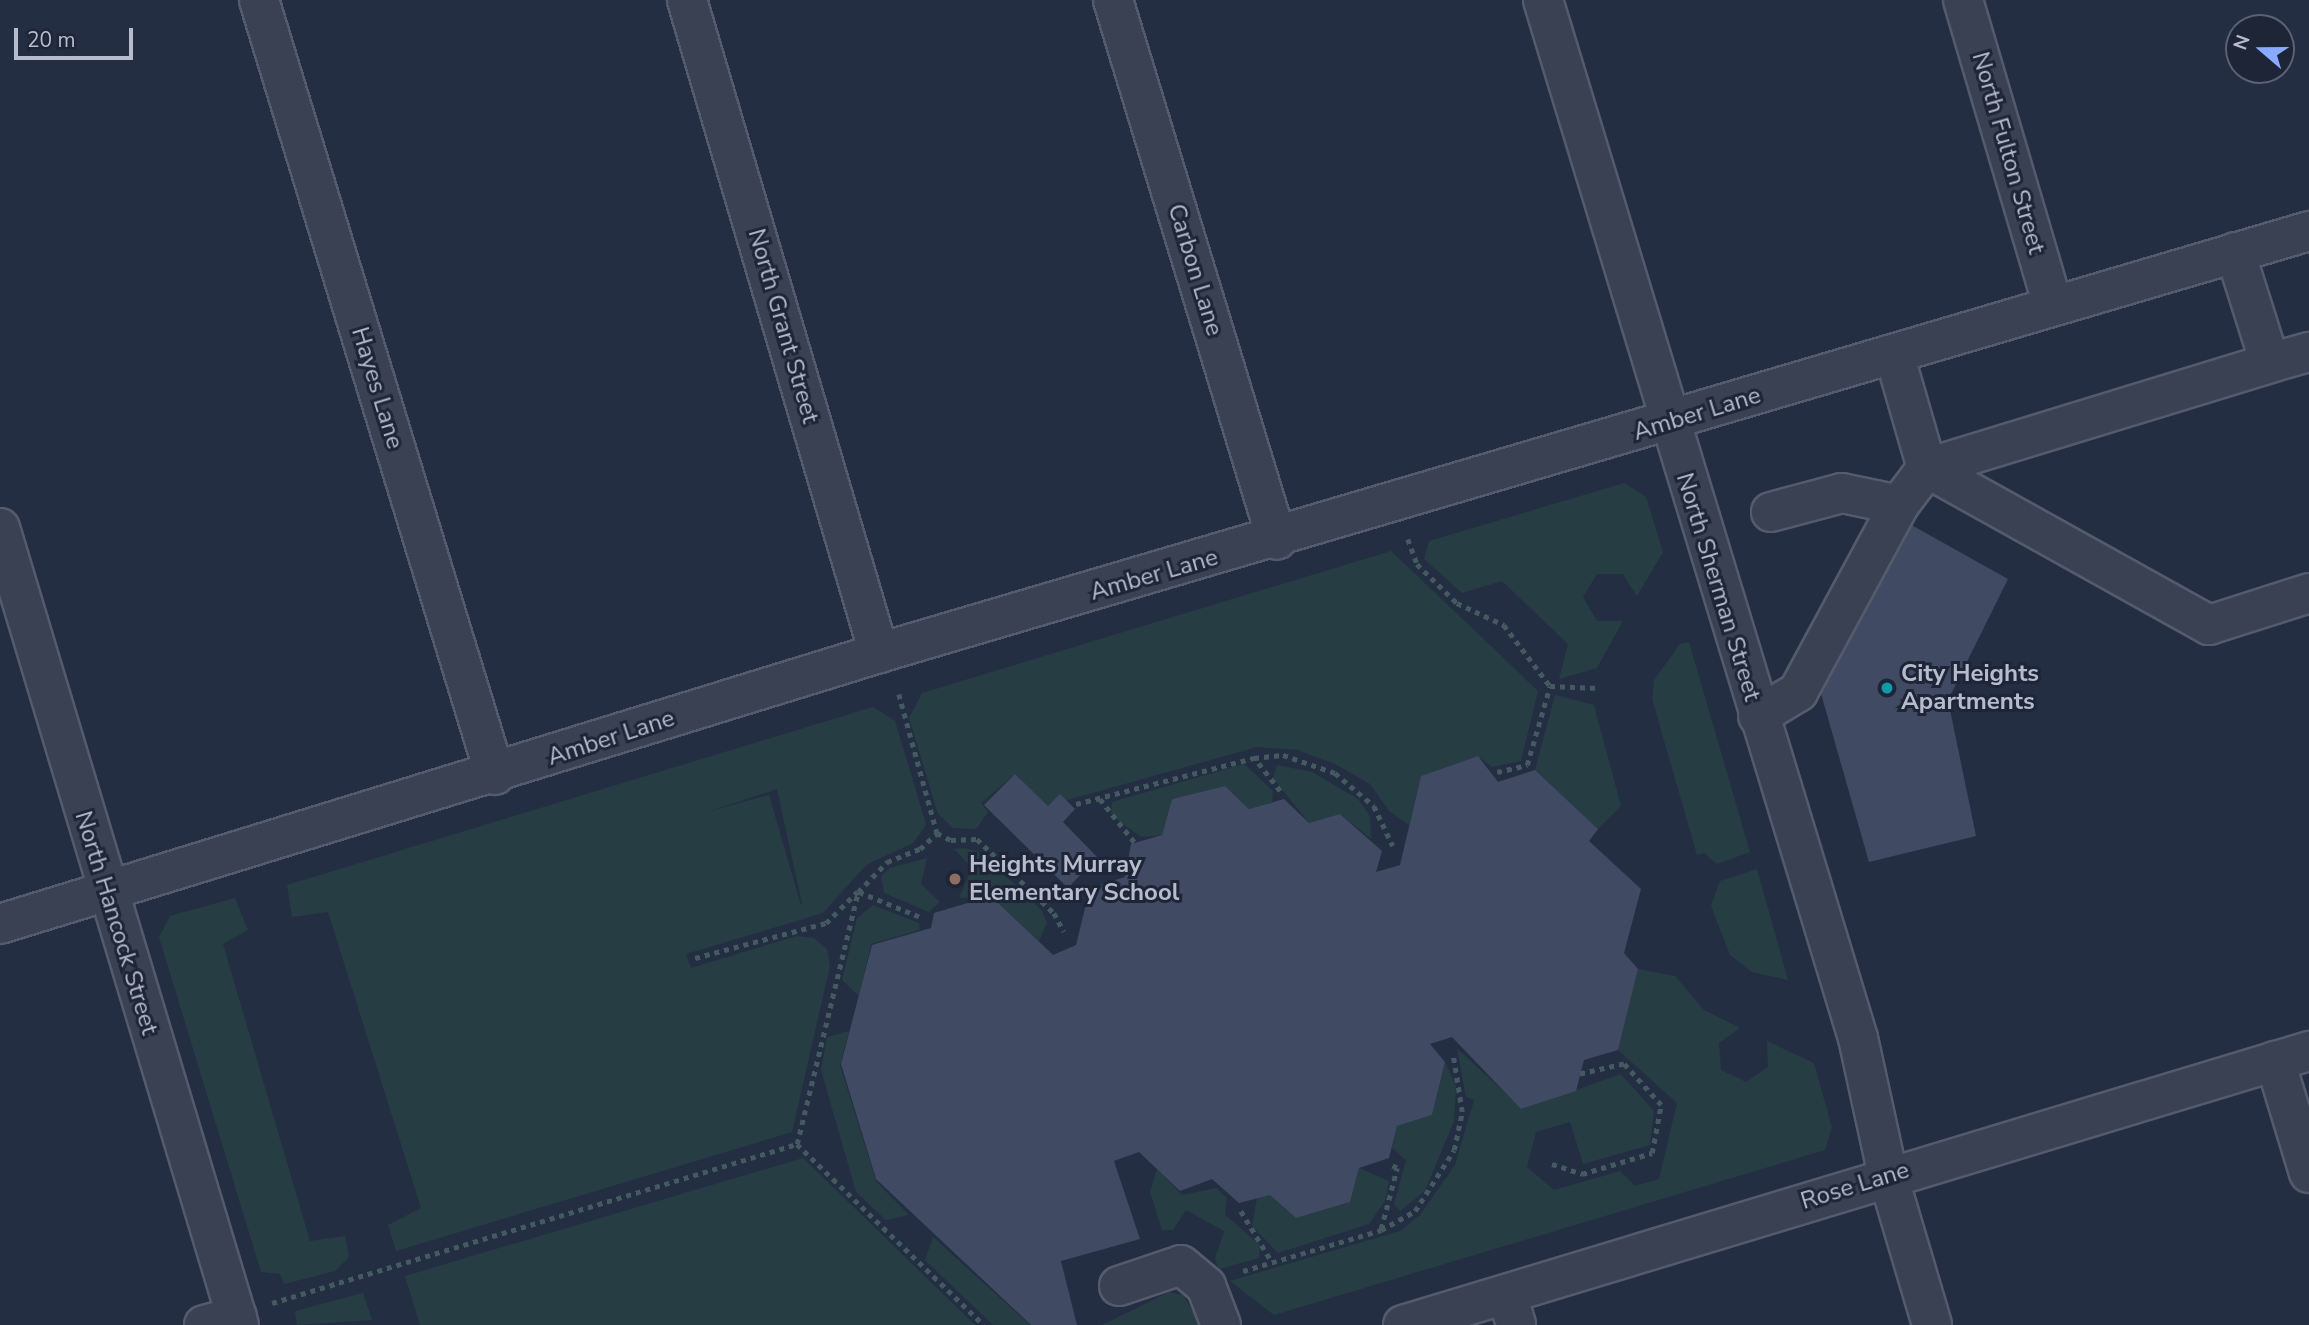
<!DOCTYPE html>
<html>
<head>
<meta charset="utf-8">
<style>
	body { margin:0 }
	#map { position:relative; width:2309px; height:1325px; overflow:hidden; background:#242e43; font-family:"Nunito Sans",sans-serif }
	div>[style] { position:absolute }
	.green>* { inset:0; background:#263d44 }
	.building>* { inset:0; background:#404a63 }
	.path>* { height:4.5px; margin-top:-2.25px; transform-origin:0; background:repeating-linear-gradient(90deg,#455a60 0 5px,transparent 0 10px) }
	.roads { filter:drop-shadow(2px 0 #545b6c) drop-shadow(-2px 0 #545b6c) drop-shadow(0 2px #545b6c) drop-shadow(0 -2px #545b6c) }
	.minor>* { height:38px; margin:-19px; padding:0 19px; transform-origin:19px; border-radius:19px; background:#394152 }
	.dots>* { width:19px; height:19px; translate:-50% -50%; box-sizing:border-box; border:4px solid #1d2537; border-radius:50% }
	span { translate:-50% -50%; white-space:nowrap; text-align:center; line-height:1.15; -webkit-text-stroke:6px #1d2537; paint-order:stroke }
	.street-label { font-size:24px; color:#b6bccc }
	.poi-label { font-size:24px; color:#b6bccc; font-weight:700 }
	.left { translate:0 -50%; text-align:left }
	.north { position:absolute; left:2225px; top:14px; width:70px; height:70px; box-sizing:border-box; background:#1d2537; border:2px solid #5a6173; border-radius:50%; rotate:290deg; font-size:19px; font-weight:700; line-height:28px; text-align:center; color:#b6bccc }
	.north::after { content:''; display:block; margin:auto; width:24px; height:32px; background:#89aafe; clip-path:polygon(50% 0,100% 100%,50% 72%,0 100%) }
	.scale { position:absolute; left:14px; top:28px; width:119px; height:32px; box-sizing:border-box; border:4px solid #b6bccc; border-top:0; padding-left:9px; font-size:21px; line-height:24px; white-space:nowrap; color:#b6bccc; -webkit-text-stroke:5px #1d2537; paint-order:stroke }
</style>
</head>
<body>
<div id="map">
	<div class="green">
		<div style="clip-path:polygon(1624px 483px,1646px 497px,1663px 552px,1637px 596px,1623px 574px,1597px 574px,1583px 597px,1597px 621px,1623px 621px,1597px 668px,1559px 679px,1568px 644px,1502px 581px,1462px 593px,1424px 559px,1429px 541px)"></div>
		<div style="clip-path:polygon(1391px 551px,1538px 691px,1521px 761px,1492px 767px,1478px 756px,1421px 776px,1409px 825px,1389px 811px,1370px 784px,1335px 764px,1297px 750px,1257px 747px,1046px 806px,1015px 774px,981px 803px,988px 812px,976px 829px,953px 828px,938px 814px,909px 718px,922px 693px)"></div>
		<div style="clip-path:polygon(1689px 642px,1750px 852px,1717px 864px,1704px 853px,1697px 855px,1652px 699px,1654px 680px,1680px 644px)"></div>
		<div style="clip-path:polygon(1555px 695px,1594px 705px,1621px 806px,1598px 829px,1535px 770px)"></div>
		<div style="clip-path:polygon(evenodd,873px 707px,895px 721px,916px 790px,926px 825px,913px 843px,866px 865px,823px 913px,686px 954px,691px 968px,797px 936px,814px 938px,827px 949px,830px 966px,792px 1132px,396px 1251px,388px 1225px,421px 1208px,328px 912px,292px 917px,287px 885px,873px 707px,777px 789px,802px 904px,801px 905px,769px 795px,710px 811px,777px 789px)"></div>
		<div style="clip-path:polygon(1244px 764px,1273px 791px,1272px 802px,1249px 809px,1225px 786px,1172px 799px,1162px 835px,1141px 837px,1111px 815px,1112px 802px)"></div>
		<div style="clip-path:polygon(1277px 765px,1312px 772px,1358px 799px,1370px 816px,1371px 839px,1340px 814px,1309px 823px,1273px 778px)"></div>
		<div style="clip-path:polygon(965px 848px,982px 853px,1042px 911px,1047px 923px,1039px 941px,991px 896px,959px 898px,972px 868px,954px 849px)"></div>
		<div style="clip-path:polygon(927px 858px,921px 884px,940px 902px,929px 912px,884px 893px,881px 876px,890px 868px)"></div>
		<div style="clip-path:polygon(1757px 869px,1788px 980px,1752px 972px,1730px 955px,1711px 906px,1720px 881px)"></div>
		<div style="clip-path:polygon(235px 898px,248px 930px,223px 944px,310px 1241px,345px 1236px,349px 1257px,335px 1271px,284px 1284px,280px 1274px,261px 1272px,159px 937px,170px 916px)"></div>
		<div style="clip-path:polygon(873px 905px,919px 923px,920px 930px,871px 944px,859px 996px,842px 980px,857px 918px)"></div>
		<div style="clip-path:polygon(1638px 969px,1675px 976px,1704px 1010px,1740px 1028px,1719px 1043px,1721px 1070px,1746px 1082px,1768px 1067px,1767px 1041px,1814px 1063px,1832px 1127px,1825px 1150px,1274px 1315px,1230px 1281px,1400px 1231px,1420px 1215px,1455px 1165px,1474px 1100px,1466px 1097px,1457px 1048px,1522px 1109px,1621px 1074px,1654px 1111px,1650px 1145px,1583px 1164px,1570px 1122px,1536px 1132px,1527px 1167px,1554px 1190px,1620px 1171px,1635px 1186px,1659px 1179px,1677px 1103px,1618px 1050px)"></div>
		<div style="clip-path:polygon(849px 1031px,840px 1065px,876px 1181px,909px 1215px,886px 1220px,856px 1192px,821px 1070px,827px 1037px)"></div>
		<div style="clip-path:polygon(1445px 1062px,1456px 1086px,1454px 1121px,1425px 1191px,1400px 1211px,1394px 1204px,1406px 1160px,1392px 1148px,1397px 1126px,1432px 1115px)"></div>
		<div style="clip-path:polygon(803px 1158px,975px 1325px,420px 1325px,405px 1276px)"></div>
		<div style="clip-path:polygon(1359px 1168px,1389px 1181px,1385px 1201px,1369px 1224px,1278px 1253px,1252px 1226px,1257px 1198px,1270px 1195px,1296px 1218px,1350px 1202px)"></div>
		<div style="clip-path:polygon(1157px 1169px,1182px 1195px,1216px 1188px,1227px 1198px,1225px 1215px,1260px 1245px,1259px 1258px,1219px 1269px,1215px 1259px,1224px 1231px,1186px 1210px,1173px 1230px,1162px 1230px,1150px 1192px)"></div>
		<div style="clip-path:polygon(933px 1237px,1030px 1325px,993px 1325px,925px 1260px)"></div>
		<div style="clip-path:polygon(1169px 1292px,1183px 1295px,1201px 1325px,1102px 1325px)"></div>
		<div style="clip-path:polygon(363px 1293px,372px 1320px,297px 1325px,295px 1311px)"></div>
	</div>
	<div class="building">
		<div style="clip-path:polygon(1906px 522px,2008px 579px,1948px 700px,1976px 836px,1869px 862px,1816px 676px)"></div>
		<div style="clip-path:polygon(1478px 756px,1498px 782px,1535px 770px,1598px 829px,1589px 841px,1641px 889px,1624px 953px,1638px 969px,1618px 1050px,1584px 1060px,1576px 1091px,1521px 1109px,1452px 1037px,1430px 1044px,1445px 1062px,1432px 1115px,1397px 1126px,1389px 1158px,1359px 1168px,1350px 1202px,1296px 1218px,1270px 1195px,1239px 1203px,1212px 1179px,1180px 1191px,1139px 1152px,1114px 1161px,1140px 1239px,1061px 1261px,1077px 1325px,1031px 1325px,876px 1179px,841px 1064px,872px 945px,931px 928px,934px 913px,991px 896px,1053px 955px,1076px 945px,1090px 888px,1125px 877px,1131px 844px,1162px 835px,1172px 799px,1225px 786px,1249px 809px,1284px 799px,1309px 823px,1340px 814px,1382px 851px,1376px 872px,1400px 865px,1421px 776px)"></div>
		<div style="clip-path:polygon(1015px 774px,1048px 806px,1060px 794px,1075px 809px,1063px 822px,1097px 857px,1068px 888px,984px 805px)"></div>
	</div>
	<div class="path">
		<div style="left:1408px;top:539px;width:27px;rotate:70deg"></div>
		<div style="left:1417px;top:564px;width:56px;rotate:44.3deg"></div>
		<div style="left:1457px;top:603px;width:52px;rotate:25.1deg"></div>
		<div style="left:1504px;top:625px;width:76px;rotate:53deg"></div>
		<div style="left:899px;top:694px;width:144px;rotate:74.7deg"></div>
		<div style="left:937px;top:833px;width:16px;rotate:27deg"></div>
		<div style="left:951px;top:840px;width:26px;rotate:-2deg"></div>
		<div style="left:977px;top:839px;width:107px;rotate:43.9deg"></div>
		<div style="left:1054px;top:913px;width:21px;rotate:62deg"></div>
		<div style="left:1497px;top:772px;width:31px;rotate:-13deg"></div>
		<div style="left:1527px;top:765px;width:82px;rotate:-73.8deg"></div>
		<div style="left:1550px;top:686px;width:49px;rotate:2.3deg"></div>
		<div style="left:1280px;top:791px;width:42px;rotate:-128.2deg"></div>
		<div style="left:1254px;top:758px;width:29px;rotate:-6deg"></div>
		<div style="left:1283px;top:755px;width:55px;rotate:19.1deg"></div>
		<div style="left:1335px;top:773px;width:51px;rotate:40.2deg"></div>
		<div style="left:1374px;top:806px;width:44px;rotate:64.6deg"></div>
		<div style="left:1100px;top:799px;width:58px;rotate:51.3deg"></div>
		<div style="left:1076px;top:804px;width:184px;rotate:-14.5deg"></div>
		<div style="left:919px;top:917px;width:66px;rotate:-157.7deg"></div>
		<div style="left:858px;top:892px;width:42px;rotate:-46deg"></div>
		<div style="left:887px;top:862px;width:35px;rotate:-22deg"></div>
		<div style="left:920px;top:849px;width:23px;rotate:-43deg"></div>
		<div style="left:695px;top:958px;width:136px;rotate:-15deg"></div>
		<div style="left:826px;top:923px;width:44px;rotate:-45deg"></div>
		<div style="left:797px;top:1144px;width:260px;rotate:44.1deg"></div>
		<div style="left:1552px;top:1164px;width:32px;rotate:18deg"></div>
		<div style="left:1582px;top:1174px;width:73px;rotate:-16.7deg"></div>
		<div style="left:1652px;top:1153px;width:49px;rotate:-79.4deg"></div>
		<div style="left:1661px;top:1105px;width:55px;rotate:-132.1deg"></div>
		<div style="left:1624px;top:1064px;width:45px;rotate:167.2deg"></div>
		<div style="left:1241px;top:1211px;width:60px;rotate:58.7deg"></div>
		<div style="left:1381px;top:1229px;width:63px;rotate:-75.3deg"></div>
		<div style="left:1397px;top:1168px;width:8px;rotate:-157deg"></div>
		<div style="left:1243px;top:1271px;width:144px;rotate:-16.5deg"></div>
		<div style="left:1381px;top:1230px;width:39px;rotate:-29deg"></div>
		<div style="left:1415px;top:1211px;width:72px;rotate:-57.4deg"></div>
		<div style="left:1454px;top:1150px;width:39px;rotate:-78deg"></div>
		<div style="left:1462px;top:1112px;width:58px;rotate:-99deg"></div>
		<div style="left:272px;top:1303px;width:549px;rotate:-16.85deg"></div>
		<div style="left:797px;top:1144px;width:259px;rotate:-76.4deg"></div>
	</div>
	<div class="roads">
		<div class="minor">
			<div style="left:259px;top:0;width:810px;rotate:73.06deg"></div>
			<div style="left:687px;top:0;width:681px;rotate:73.62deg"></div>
			<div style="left:1113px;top:0;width:564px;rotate:73.11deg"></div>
			<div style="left:1543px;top:0;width:1085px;rotate:73.12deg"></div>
			<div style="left:1858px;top:1038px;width:141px;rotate:77.7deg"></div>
			<div style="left:1888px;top:1176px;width:155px;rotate:73.5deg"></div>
			<div style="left:1963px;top:0;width:319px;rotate:73.6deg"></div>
			<div style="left:2235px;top:252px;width:116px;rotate:72.5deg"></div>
			<div style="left:2270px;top:363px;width:41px;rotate:-15.8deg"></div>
			<div style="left:1894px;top:354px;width:119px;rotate:73.9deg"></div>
			<div style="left:1927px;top:468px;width:323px;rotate:29.1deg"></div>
			<div style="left:2209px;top:625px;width:105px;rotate:-17.7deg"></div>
			<div style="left:1771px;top:512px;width:73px;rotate:-15deg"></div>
			<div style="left:1842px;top:493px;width:58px;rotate:11.9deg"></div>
			<div style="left:0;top:528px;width:832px;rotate:73.31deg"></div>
			<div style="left:1758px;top:716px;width:47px;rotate:-31deg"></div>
			<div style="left:1798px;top:692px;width:213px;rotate:-61.6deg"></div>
			<div style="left:1899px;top:505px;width:46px;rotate:-52.9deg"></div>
			<div style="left:1927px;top:468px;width:359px;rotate:-17deg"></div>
			<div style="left:0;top:924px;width:920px;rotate:-17.13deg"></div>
			<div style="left:879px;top:653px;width:1491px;rotate:-16.44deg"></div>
			<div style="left:2275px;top:1061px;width:117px;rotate:73.1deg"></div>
			<div style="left:1119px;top:1286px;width:65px;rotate:-18.7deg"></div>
			<div style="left:1181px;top:1265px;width:33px;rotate:40deg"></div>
			<div style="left:1206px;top:1286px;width:42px;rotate:69deg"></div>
			<div style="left:1507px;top:1295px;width:31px;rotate:73deg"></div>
			<div style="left:204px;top:1325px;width:34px;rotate:-15deg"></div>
			<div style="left:1403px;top:1325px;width:947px;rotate:-16.83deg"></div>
		</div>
	</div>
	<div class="dots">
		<div style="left:1887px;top:688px;background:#0f9aa8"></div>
		<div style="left:955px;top:879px;background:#8d6e63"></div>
	</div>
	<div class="street-label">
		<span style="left:2008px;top:153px;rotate:74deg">North Fulton Street</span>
		<span style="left:1195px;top:270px;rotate:73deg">Carbon Lane</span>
		<span style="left:783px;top:326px;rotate:74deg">North Grant Street</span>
		<span style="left:377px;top:388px;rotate:73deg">Hayes Lane</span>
		<span style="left:1697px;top:414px;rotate:-17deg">Amber Lane</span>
		<span style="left:1154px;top:575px;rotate:-16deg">Amber Lane</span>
		<span style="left:1718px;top:587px;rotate:73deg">North Sherman Street</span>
		<span style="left:611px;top:738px;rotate:-18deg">Amber Lane</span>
		<span style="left:116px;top:923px;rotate:73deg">North Hancock Street</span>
		<span style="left:1855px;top:1186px;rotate:-17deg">Rose Lane</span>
	</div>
	<div class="poi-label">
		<span class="left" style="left:1901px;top:688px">City Heights<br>Apartments</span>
		<span class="left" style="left:969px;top:879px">Heights Murray<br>Elementary School</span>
	</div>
	<div class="north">N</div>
	<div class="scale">20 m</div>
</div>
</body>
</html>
